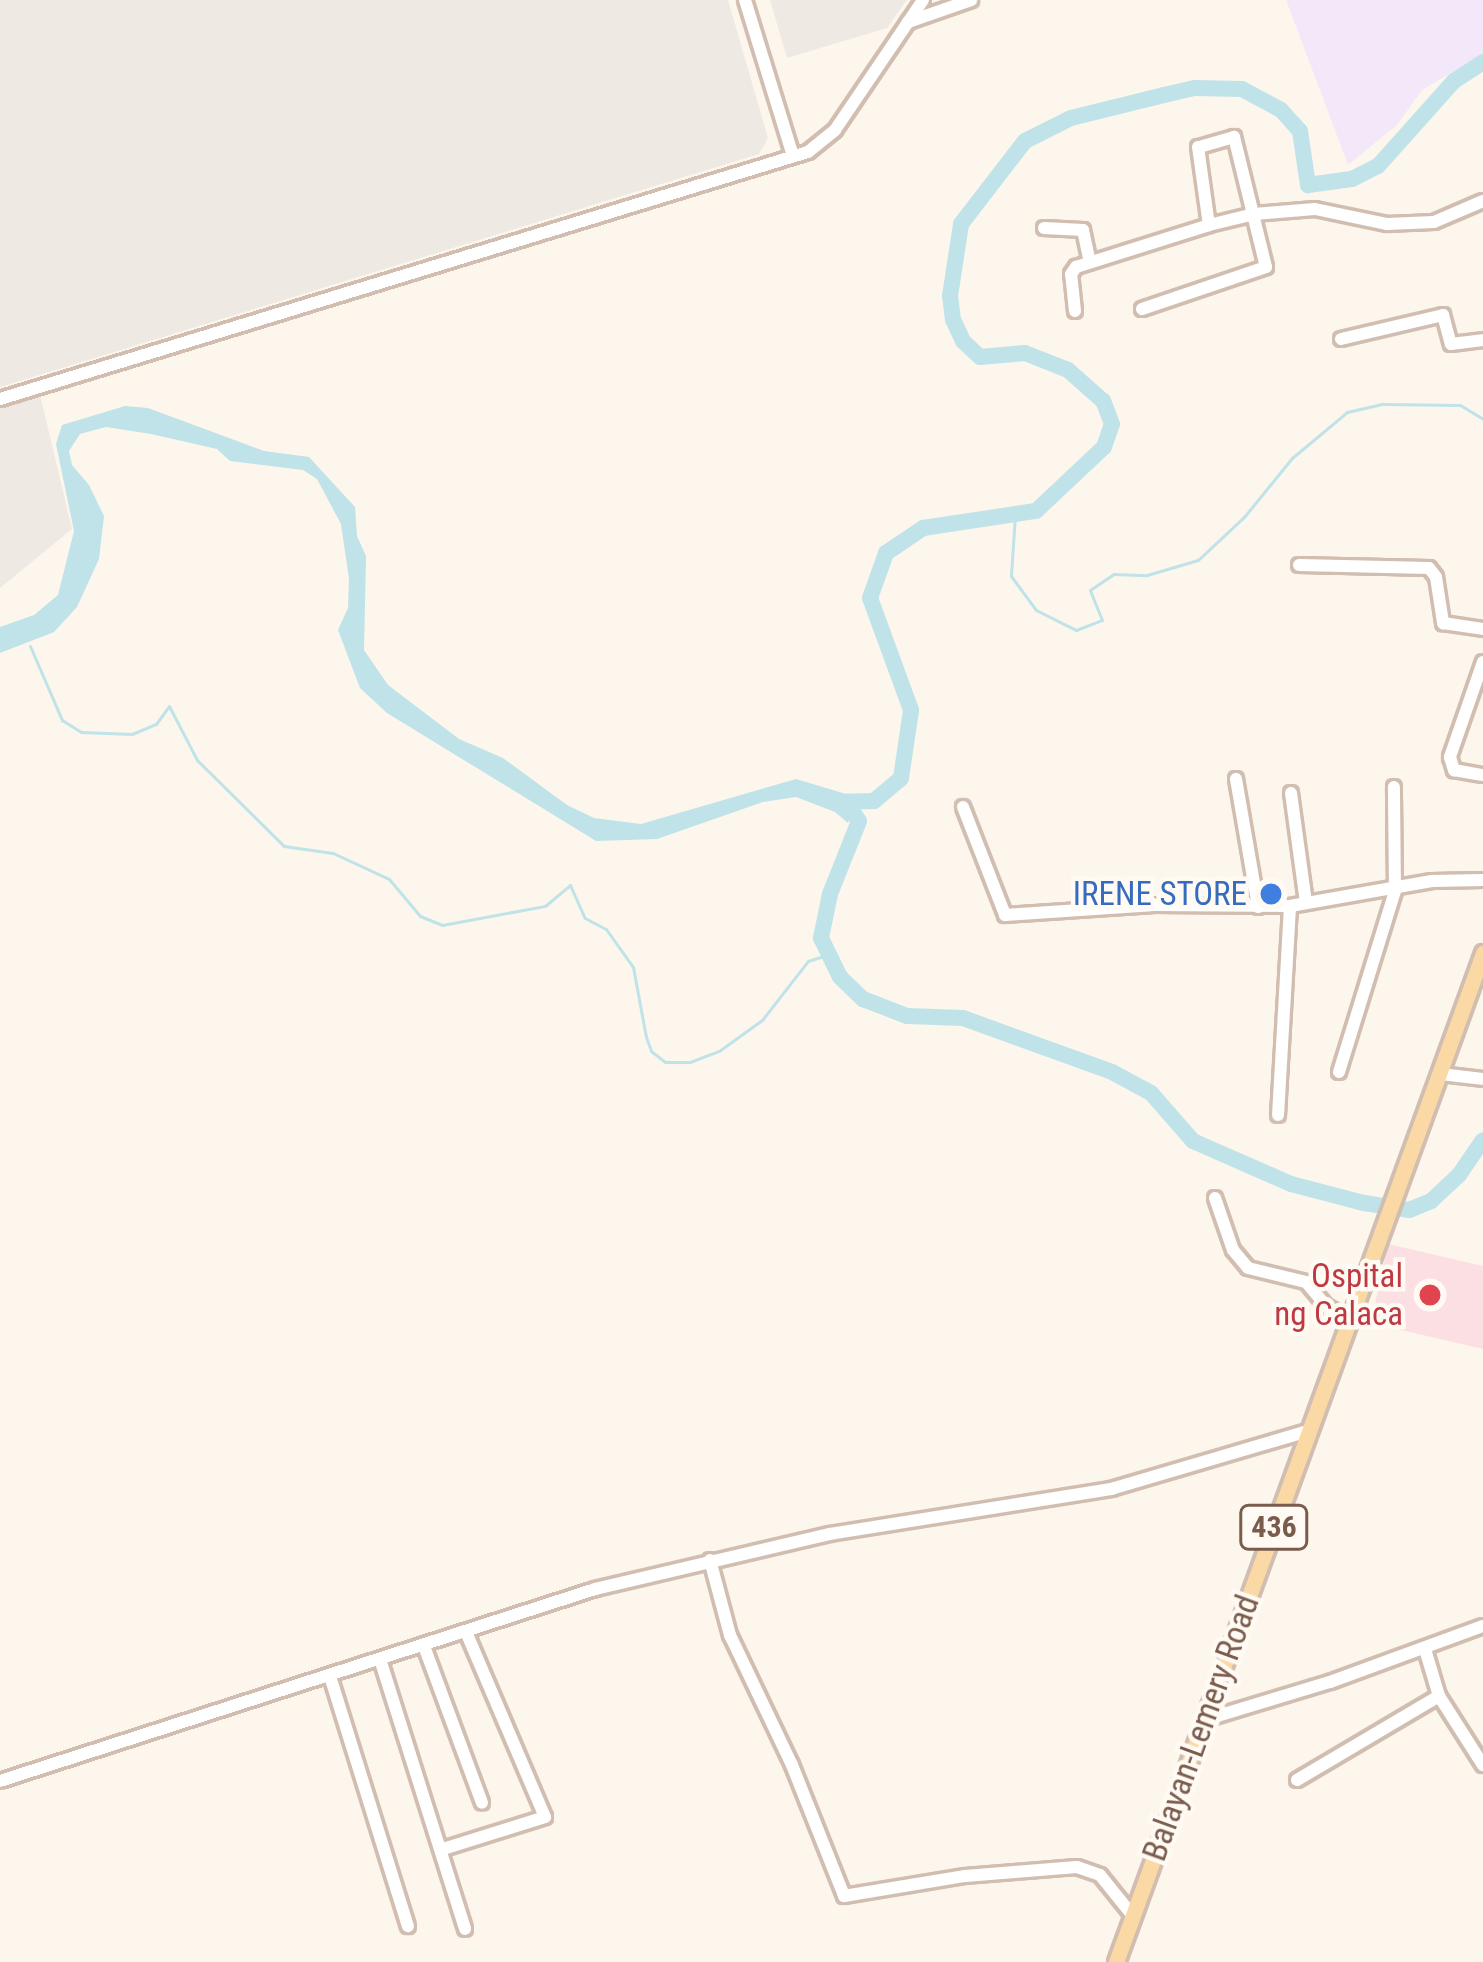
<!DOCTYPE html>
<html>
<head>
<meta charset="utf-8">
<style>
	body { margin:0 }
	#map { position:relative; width:1483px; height:1962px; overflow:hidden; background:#fdf6ec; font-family:"Roboto Condensed",sans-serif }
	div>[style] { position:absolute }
	.industrial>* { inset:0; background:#efe9e4 }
	.education>* { inset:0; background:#f3e8fa }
	.medical>* { inset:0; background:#fbdfe3 }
	.water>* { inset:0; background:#bfe3e8 }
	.stream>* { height:3px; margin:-1.5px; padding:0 1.5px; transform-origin:1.5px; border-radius:1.5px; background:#bfe3e8 }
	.river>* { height:16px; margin:-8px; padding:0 8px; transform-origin:8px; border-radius:8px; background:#bfe3e8 }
	.roads { filter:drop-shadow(3px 0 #d1beb0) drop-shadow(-3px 0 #d1beb0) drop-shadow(0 3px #d1beb0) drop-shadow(0 -3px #d1beb0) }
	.minor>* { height:12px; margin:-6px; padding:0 6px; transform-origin:6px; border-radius:6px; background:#fff }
	.major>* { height:15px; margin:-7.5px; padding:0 7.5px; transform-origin:7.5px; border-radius:7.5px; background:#fbd9a5 }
	.dots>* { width:33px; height:33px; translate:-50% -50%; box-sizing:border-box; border:6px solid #fffaf3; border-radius:50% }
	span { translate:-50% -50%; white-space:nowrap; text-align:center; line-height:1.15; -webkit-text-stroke:9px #fffaf3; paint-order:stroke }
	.shield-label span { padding:3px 9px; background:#fffaf3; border:3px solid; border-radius:9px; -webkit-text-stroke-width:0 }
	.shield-label { font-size:30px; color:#7a5c4d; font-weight:700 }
	.shop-label { font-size:33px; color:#366cbe }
	.right { translate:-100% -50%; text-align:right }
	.health-label { font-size:33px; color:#be3a42 }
	.street-label { font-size:33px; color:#7a5c4d }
</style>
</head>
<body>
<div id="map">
	<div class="industrial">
		<div style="clip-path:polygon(0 0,728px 0,768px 138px,759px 154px,0 387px)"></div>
		<div style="clip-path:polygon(770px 0,907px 0,887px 28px,787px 58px)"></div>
		<div style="clip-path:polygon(37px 382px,72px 529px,0 588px,0 393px)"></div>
	</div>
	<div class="education">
		<div style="clip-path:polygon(1286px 0,1483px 0,1483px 54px,1422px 90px,1397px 125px,1348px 165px)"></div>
	</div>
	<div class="medical">
		<div style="clip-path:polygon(1388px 1244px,1483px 1266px,1483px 1349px,1371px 1323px)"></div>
	</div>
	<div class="water">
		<div style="clip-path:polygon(125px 406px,148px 408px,264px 451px,309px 457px,355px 507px,357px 536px,366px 556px,364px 650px,388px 685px,459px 739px,503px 758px,567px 805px,594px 818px,641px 824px,796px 779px,856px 797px,848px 823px,835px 812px,796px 797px,763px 802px,657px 839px,596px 841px,387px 713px,360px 688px,338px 630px,348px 608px,349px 579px,341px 524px,317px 479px,303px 470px,230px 461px,217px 449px,151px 434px,106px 427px,80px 434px,69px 451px,72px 465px,89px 485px,104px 516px,99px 559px,77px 607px,54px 632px,0 653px,0 627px,34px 615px,58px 595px,74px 531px,56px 444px,62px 425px)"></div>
	</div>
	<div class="stream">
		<div style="left:1015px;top:515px;width:61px;rotate:93.8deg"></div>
		<div style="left:1011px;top:576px;width:42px;rotate:53.7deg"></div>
		<div style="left:1036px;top:610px;width:45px;rotate:26.6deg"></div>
		<div style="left:1076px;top:630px;width:28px;rotate:-21deg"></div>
		<div style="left:1102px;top:620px;width:32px;rotate:-112deg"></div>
		<div style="left:1090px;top:590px;width:29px;rotate:-34deg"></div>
		<div style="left:1114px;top:574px;width:33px;rotate:2deg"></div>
		<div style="left:1147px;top:575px;width:53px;rotate:-16.4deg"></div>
		<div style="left:1198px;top:560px;width:63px;rotate:-43.1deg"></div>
		<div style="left:1244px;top:517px;width:76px;rotate:-50.9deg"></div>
		<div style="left:1292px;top:458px;width:72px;rotate:-39.9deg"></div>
		<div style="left:1347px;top:412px;width:37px;rotate:-13deg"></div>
		<div style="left:1383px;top:404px;width:77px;rotate:0.7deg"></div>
		<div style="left:1460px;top:405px;width:27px;rotate:31deg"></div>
		<div style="left:30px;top:646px;width:81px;rotate:66.6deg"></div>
		<div style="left:62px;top:720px;width:22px;rotate:32deg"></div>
		<div style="left:81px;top:732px;width:51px;rotate:2.2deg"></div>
		<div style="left:132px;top:734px;width:26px;rotate:-23deg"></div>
		<div style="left:156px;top:724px;width:22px;rotate:-54deg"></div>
		<div style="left:169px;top:706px;width:61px;rotate:62.6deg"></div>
		<div style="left:197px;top:760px;width:122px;rotate:44.7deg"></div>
		<div style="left:284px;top:846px;width:49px;rotate:8.1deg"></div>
		<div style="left:333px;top:853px;width:62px;rotate:24.9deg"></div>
		<div style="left:389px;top:879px;width:48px;rotate:50deg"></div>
		<div style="left:420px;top:916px;width:24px;rotate:22deg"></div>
		<div style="left:442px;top:925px;width:105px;rotate:-10.5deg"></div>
		<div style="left:545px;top:906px;width:33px;rotate:-40deg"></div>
		<div style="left:570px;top:885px;width:36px;rotate:66deg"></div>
		<div style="left:585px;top:918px;width:24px;rotate:28deg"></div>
		<div style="left:606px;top:929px;width:47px;rotate:54.6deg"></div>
		<div style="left:633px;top:967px;width:71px;rotate:79.5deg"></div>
		<div style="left:646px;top:1037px;width:15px;rotate:70deg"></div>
		<div style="left:651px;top:1051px;width:18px;rotate:38deg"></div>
		<div style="left:665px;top:1062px;width:25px"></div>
		<div style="left:690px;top:1062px;width:31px;rotate:-21deg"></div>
		<div style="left:719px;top:1051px;width:53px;rotate:-35.8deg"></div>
		<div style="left:762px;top:1020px;width:75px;rotate:-52.1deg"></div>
		<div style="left:808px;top:961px;width:22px;rotate:-18deg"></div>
	</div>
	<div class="river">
		<div style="left:834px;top:802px;width:40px;rotate:-1.4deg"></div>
		<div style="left:874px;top:801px;width:35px;rotate:-40deg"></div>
		<div style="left:901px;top:778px;width:69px;rotate:-81.6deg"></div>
		<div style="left:911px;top:710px;width:119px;rotate:-110.1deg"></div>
		<div style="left:870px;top:598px;width:48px;rotate:-70.4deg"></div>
		<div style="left:886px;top:553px;width:45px;rotate:-34deg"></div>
		<div style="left:923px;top:528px;width:114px;rotate:-8.6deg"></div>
		<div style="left:1036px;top:511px;width:93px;rotate:-43.3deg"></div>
		<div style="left:1104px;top:447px;width:24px;rotate:-71deg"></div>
		<div style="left:1112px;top:424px;width:25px;rotate:-111deg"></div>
		<div style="left:1103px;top:401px;width:47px;rotate:-138.5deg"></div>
		<div style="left:1068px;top:370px;width:46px;rotate:-158.4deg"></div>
		<div style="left:1025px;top:353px;width:45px;rotate:174.9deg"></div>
		<div style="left:980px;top:357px;width:23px;rotate:-137deg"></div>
		<div style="left:963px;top:341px;width:23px;rotate:-115deg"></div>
		<div style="left:953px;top:320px;width:24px;rotate:-97deg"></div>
		<div style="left:950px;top:296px;width:73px;rotate:-81.3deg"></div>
		<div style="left:961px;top:224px;width:105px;rotate:-52.4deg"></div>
		<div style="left:1025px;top:141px;width:51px;rotate:-26.6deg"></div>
		<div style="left:1071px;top:118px;width:96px;rotate:-13.9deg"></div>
		<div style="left:1164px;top:95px;width:32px;rotate:-13deg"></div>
		<div style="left:1195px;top:88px;width:47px;rotate:1.2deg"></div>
		<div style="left:1242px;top:89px;width:44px;rotate:28.3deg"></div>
		<div style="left:1281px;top:110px;width:28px;rotate:48deg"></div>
		<div style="left:1300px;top:131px;width:55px;rotate:81.6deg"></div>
		<div style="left:1308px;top:185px;width:44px;rotate:-7.8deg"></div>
		<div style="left:1352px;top:179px;width:29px;rotate:-27deg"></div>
		<div style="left:1378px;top:166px;width:114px;rotate:-48.2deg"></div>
		<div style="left:1454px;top:81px;width:35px;rotate:-33deg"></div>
		<div style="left:846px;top:802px;width:23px;rotate:56deg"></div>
		<div style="left:859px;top:821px;width:79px;rotate:111.7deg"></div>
		<div style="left:830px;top:894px;width:45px;rotate:101.6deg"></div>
		<div style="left:821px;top:938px;width:43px;rotate:64deg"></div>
		<div style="left:840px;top:977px;width:32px;rotate:44deg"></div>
		<div style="left:863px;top:999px;width:47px;rotate:21.1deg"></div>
		<div style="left:907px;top:1016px;width:56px;rotate:2deg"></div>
		<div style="left:963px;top:1018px;width:158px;rotate:19.9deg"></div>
		<div style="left:1112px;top:1072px;width:44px;rotate:28.3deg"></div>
		<div style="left:1151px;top:1093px;width:64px;rotate:48.8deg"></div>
		<div style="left:1193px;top:1141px;width:107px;rotate:23.7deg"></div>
		<div style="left:1291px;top:1184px;width:75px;rotate:14.6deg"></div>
		<div style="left:1364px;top:1203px;width:46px;rotate:8.8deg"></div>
		<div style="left:1409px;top:1210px;width:24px;rotate:-22deg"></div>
		<div style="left:1431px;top:1201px;width:38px;rotate:-43deg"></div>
		<div style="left:1459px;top:1175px;width:42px;rotate:-55.6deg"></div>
	</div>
	<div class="roads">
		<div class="minor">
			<div style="left:745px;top:0;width:163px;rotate:72.9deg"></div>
			<div style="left:908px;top:22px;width:67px;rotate:-19.2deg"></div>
			<div style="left:1044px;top:228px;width:39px;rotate:3deg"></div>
			<div style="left:1083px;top:230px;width:33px;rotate:78deg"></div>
			<div style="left:1142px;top:309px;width:131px;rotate:-18.7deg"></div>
			<div style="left:1266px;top:267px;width:134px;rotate:-103.8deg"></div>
			<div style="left:1234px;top:137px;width:37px;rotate:164deg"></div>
			<div style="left:1198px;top:147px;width:79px;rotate:82deg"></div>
			<div style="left:1075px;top:311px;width:37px;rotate:-96deg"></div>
			<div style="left:1071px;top:274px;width:9px;rotate:-54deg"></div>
			<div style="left:1076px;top:267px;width:139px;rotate:-17.5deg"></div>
			<div style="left:1209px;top:225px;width:46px;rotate:-13.7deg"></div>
			<div style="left:1254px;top:214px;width:61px;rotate:-4.7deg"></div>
			<div style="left:1315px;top:209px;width:74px;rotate:11.8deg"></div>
			<div style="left:1387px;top:224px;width:47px;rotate:-2.4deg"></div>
			<div style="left:1434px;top:222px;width:53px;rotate:-23.2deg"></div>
			<div style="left:1341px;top:339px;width:105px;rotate:-13.2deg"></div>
			<div style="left:1443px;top:315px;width:30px;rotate:75deg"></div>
			<div style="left:1451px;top:344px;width:32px;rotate:-7deg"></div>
			<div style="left:0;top:399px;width:845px;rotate:-17deg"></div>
			<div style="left:808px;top:152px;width:35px;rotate:-39deg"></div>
			<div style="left:835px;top:130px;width:157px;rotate:-55.9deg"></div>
			<div style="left:1299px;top:565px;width:130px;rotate:1.3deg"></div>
			<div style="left:1429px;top:568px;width:11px;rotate:52deg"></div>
			<div style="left:1436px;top:577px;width:47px;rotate:81.3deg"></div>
			<div style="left:1443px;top:623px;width:40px;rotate:8.5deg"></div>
			<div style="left:1483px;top:662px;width:101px;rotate:109.2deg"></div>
			<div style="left:1450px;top:757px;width:14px;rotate:73deg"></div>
			<div style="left:1454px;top:770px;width:29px;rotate:10deg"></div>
			<div style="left:1236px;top:779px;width:130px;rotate:80.2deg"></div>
			<div style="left:1291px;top:793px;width:110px;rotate:82.2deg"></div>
			<div style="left:963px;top:807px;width:116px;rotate:68.7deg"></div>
			<div style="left:1005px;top:915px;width:150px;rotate:-3.8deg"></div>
			<div style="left:1155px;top:905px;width:135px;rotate:0.4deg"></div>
			<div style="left:1290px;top:906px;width:144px;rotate:-10deg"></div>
			<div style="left:1432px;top:881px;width:51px;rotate:-1.1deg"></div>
			<div style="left:1339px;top:1072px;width:189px;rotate:-72.8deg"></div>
			<div style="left:1395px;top:891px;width:104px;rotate:-90.6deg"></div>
			<div style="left:1440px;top:1074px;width:43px;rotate:6.6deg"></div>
			<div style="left:1278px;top:1115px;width:209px;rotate:-86.7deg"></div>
			<div style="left:1215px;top:1198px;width:55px;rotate:70.9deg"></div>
			<div style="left:1233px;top:1250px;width:23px;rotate:50deg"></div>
			<div style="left:1248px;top:1268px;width:60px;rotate:13.6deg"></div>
			<div style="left:1306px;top:1282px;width:31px;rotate:50deg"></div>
			<div style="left:1326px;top:1306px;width:28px;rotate:30deg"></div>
			<div style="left:710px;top:1560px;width:78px;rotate:75.1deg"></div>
			<div style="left:730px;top:1635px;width:144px;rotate:64.5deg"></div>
			<div style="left:792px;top:1765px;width:141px;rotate:68.3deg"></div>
			<div style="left:844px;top:1896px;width:123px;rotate:-9.4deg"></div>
			<div style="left:965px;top:1876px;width:112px;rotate:-4.6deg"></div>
			<div style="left:1077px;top:1867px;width:24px;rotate:19deg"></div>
			<div style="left:1100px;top:1875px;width:53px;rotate:51.2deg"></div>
			<div style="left:424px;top:1646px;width:167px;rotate:69.7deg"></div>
			<div style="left:1425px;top:1649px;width:49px;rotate:73.4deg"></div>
			<div style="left:1439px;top:1696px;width:82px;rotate:57.5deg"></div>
			<div style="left:380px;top:1659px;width:283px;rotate:72.5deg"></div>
			<div style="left:330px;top:1676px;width:262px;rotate:72.7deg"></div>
			<div style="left:1204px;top:1720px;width:132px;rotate:-16.8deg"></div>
			<div style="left:1330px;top:1682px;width:163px;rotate:-20.1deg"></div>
			<div style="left:1297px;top:1780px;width:165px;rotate:-30.6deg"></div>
			<div style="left:0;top:1781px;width:625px;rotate:-17.88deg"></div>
			<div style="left:595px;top:1589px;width:241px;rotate:-13.2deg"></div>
			<div style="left:830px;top:1534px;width:285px;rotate:-9.1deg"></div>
			<div style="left:1111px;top:1489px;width:205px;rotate:-16.4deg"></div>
			<div style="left:443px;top:1849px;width:107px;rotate:-17.4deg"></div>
			<div style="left:545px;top:1817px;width:201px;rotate:-113.1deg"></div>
		</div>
		<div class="major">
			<div style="left:1116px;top:1962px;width:1074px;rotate:-70.01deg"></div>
		</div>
	</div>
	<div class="dots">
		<div style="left:1271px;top:894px;background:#3f7fe0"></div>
		<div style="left:1430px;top:1295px;background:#e0444e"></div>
	</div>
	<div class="shield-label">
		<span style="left:1274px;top:1527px">436</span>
	</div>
	<div class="shop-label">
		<span class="right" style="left:1247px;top:894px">IRENE STORE</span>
	</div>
	<div class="health-label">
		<span class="right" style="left:1403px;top:1295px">Ospital<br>ng Calaca</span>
	</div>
	<div class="street-label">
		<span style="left:1201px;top:1728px;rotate:-70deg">Balayan-Lemery Road</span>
	</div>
</div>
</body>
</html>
